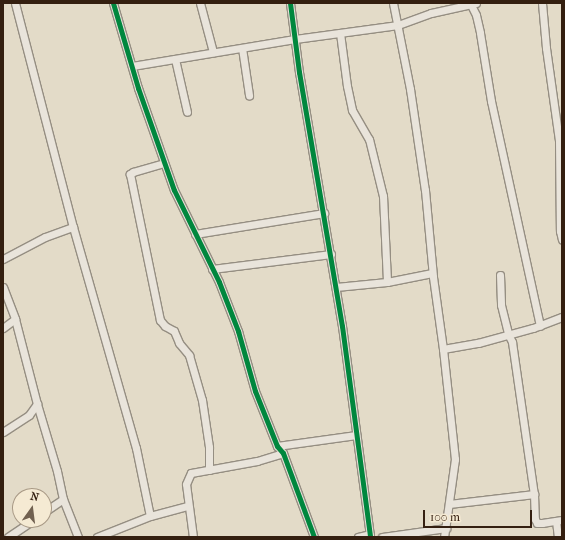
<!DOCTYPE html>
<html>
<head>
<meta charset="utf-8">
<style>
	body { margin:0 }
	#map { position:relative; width:565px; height:540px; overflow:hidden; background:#e3dbc8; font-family:"IM FELL French Canon",serif }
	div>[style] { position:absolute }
	.roads { filter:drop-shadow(1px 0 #958e82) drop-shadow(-1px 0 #958e82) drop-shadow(0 1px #958e82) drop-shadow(0 -1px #958e82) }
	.street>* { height:7px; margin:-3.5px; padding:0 3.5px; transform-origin:3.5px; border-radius:3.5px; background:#e9e4db }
	.cycleway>* { height:5px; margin:-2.5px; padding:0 2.5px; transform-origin:2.5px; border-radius:2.5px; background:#00873e }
	span { translate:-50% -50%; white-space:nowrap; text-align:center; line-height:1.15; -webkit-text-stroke:3px #f5ead3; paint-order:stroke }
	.frame { position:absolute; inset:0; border:4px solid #341f10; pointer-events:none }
	.north { position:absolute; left:12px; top:488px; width:40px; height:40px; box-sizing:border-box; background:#f5ead3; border:1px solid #a89985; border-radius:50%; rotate:14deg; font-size:11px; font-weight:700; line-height:16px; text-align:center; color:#341f10 }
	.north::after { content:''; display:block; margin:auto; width:14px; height:18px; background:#716150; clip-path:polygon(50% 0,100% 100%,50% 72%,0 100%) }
	.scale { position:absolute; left:423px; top:510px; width:109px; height:18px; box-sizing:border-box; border:2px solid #341f10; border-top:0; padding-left:5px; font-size:12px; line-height:14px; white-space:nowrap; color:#341f10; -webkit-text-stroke:3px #f5ead3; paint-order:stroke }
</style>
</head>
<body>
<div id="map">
	<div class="roads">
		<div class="street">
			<div style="left:15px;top:3px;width:231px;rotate:75.5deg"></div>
			<div style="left:73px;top:227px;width:230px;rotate:74.1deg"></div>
			<div style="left:136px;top:448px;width:69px;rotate:78.4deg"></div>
			<div style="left:113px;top:3px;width:89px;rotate:73.6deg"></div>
			<div style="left:138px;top:88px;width:108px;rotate:70.6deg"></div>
			<div style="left:174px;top:190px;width:102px;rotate:63.9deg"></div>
			<div style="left:219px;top:282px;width:53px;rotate:68.8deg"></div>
			<div style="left:238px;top:331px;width:62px;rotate:74.2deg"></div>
			<div style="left:255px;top:391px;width:59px;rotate:68.2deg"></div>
			<div style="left:277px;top:446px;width:9px;rotate:49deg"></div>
			<div style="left:283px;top:453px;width:90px;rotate:69.7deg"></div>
			<div style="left:200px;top:3px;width:51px;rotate:75.1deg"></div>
			<div style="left:290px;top:3px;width:70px;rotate:82.6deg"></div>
			<div style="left:299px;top:72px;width:258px;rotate:80.4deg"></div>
			<div style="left:342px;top:326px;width:213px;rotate:82.4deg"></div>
			<div style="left:393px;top:3px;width:88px;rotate:78.8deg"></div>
			<div style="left:410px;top:89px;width:102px;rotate:81.6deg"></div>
			<div style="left:425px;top:190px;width:87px;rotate:84.7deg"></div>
			<div style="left:433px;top:277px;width:73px;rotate:82.1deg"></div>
			<div style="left:443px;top:349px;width:111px;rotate:83.8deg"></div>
			<div style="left:455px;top:459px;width:79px;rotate:98deg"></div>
			<div style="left:470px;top:3px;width:13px;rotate:63deg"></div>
			<div style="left:476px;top:15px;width:18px;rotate:77deg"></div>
			<div style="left:480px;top:33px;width:69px;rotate:80.8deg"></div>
			<div style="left:491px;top:101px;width:230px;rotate:77.7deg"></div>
			<div style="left:542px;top:3px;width:45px;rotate:84.9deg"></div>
			<div style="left:546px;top:48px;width:94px;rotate:82deg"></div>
			<div style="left:559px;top:141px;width:90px;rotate:89.4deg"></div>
			<div style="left:560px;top:231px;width:9px;rotate:77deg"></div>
			<div style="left:340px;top:33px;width:53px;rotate:82.5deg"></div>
			<div style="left:347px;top:86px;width:25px;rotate:78deg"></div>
			<div style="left:352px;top:110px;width:34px;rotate:60deg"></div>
			<div style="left:369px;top:139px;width:59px;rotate:76.2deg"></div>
			<div style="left:383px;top:196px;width:86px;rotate:87.3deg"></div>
			<div style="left:242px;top:48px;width:48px;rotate:81.5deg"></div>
			<div style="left:175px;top:59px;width:54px;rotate:77.2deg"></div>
			<div style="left:132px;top:66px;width:165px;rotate:-9.4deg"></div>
			<div style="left:295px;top:39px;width:104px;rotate:-7.7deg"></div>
			<div style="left:398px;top:25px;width:35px;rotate:-20deg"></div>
			<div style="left:431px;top:13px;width:46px;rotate:-12.5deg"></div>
			<div style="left:164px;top:163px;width:32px;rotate:164deg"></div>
			<div style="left:133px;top:172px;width:4px;rotate:146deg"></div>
			<div style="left:130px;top:174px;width:149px;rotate:78.4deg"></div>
			<div style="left:160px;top:320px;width:8px;rotate:50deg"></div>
			<div style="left:165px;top:326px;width:10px;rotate:29deg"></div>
			<div style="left:174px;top:331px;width:13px;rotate:67deg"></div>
			<div style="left:179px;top:343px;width:16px;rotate:50deg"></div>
			<div style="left:189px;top:355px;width:47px;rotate:73.9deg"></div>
			<div style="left:202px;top:400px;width:48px;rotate:81.5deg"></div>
			<div style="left:209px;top:447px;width:23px;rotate:90deg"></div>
			<div style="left:195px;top:234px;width:131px;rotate:-9.2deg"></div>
			<div style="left:3px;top:259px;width:47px;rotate:-27.6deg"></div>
			<div style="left:45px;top:237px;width:30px;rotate:-20deg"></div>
			<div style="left:212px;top:269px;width:120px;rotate:-7.2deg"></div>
			<div style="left:500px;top:275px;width:30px;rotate:88deg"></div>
			<div style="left:501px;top:305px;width:30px;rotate:76deg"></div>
			<div style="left:508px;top:334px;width:9px;rotate:63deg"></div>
			<div style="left:512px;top:342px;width:154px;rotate:81.8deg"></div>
			<div style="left:534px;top:494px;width:25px;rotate:88deg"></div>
			<div style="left:535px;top:519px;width:4px;rotate:63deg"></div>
			<div style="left:537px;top:523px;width:5px"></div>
			<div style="left:542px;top:523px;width:20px;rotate:-9deg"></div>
			<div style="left:3px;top:287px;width:34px;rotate:69deg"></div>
			<div style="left:15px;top:319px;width:88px;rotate:75.5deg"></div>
			<div style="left:37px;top:404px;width:70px;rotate:73.4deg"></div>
			<div style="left:57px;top:471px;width:29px;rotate:78deg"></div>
			<div style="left:63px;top:499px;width:41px;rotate:68.5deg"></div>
			<div style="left:336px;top:287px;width:51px;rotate:-5.6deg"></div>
			<div style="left:387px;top:282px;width:46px;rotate:-11.3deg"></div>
			<div style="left:3px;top:328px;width:15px;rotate:-37deg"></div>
			<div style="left:443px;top:349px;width:36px;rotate:-10deg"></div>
			<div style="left:478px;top:343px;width:57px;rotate:-15.3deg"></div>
			<div style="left:533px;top:328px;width:31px;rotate:-21deg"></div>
			<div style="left:3px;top:432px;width:31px;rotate:-33deg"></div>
			<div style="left:29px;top:415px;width:14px;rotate:-54deg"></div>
			<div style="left:277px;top:446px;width:80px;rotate:-7.9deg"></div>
			<div style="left:449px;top:504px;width:86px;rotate:-6.7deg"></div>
			<div style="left:44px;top:512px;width:23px;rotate:-34deg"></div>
			<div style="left:556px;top:521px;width:16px;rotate:83deg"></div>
			<div style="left:8px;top:537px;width:30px;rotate:-34deg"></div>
			<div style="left:97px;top:537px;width:57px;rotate:-21.6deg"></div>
			<div style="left:150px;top:516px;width:39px;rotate:-15deg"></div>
			<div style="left:193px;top:537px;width:53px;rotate:-97.5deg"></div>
			<div style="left:186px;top:484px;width:12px;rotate:-66deg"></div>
			<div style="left:191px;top:473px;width:67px;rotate:-10.3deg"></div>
			<div style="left:257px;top:461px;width:27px;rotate:-17deg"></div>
			<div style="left:358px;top:537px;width:12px;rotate:-14deg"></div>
			<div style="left:382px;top:537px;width:65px;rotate:-8deg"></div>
		</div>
	</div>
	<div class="cycleway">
		<div style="left:113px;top:3px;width:89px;rotate:73.6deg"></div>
		<div style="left:138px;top:88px;width:108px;rotate:70.6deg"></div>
		<div style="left:174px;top:190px;width:102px;rotate:63.9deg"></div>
		<div style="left:219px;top:282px;width:53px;rotate:68.8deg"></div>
		<div style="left:238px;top:331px;width:62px;rotate:74.2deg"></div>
		<div style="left:255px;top:391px;width:59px;rotate:68.2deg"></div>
		<div style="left:277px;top:446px;width:9px;rotate:49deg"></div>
		<div style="left:283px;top:453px;width:90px;rotate:69.7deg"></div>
		<div style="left:290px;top:3px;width:70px;rotate:82.6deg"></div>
		<div style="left:299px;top:72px;width:258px;rotate:80.4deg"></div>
		<div style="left:342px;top:326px;width:213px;rotate:82.4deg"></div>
	</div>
	<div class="frame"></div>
	<div class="north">N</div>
	<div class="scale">100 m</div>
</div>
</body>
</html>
